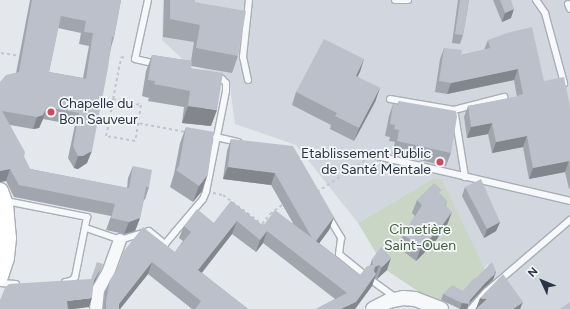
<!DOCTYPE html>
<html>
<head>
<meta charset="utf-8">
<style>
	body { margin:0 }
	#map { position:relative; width:570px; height:309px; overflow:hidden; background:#e4e7ec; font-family:Figtree,sans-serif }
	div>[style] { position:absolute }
	.built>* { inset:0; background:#d2d6de }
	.green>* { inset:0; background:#c9d6c5 }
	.path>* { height:2px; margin-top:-1px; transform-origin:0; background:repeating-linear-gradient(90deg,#c2c5cb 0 3px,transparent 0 6px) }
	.roads { filter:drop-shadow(1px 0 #a9aeb7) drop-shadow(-1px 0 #a9aeb7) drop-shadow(0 1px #a9aeb7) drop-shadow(0 -1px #a9aeb7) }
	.service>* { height:6px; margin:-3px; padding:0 3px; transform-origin:3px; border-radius:3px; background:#f7f8fa }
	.minor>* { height:12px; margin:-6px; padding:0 6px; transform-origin:6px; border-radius:6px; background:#f7f8fa }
	.tertiary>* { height:14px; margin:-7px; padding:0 7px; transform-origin:7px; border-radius:7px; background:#f7f8fa }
	.secondary>* { height:16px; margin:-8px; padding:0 8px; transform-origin:8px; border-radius:8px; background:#fff }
	.wall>* { inset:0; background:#a1a5ae }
	.shaded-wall>* { inset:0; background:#83868d }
	.building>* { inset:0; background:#bbc0ca }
	.dots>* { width:11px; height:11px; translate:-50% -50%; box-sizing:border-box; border:2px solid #f4f6f9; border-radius:50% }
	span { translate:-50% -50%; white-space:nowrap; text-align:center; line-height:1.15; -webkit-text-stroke:3.5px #f4f6f9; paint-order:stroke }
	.poi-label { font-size:14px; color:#2b3445 }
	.left { translate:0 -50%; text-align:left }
	.right { translate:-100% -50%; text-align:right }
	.park-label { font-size:14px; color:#3f6138 }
	.north { position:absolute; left:522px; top:261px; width:40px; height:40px; -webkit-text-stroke:3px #f4f6f9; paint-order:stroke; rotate:314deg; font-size:11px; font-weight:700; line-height:16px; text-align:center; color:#2b3445 }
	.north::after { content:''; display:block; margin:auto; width:14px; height:18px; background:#2b3445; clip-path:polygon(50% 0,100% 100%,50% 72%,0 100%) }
</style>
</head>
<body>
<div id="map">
	<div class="built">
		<div style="clip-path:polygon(163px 0,570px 0,570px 309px,464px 309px,494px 276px,488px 264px,484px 268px,434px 178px,358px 223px,296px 145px,235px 124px,229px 79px,187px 63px,162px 40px)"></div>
	</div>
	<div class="green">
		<div style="clip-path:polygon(434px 178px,442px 180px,486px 272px,477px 294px,450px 291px,441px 300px,427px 297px,386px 270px,358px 223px)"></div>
	</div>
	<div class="path">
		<div style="left:1px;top:53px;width:18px;rotate:9deg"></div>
		<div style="left:113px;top:99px;width:29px;rotate:12deg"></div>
		<div style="left:141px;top:105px;width:36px;rotate:99deg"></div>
		<div style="left:135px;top:141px;width:29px;rotate:-170deg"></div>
		<div style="left:106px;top:136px;width:18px;rotate:-77deg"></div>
		<div style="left:110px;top:118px;width:19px;rotate:-81deg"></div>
		<div style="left:113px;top:99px;width:36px;rotate:-79deg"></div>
		<div style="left:120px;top:64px;width:7px;rotate:-82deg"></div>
		<div style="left:121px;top:57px;width:6px;rotate:9deg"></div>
		<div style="left:110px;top:118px;width:77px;rotate:10.4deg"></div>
		<div style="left:317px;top:192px;width:60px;rotate:-33.4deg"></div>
		<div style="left:213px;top:193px;width:10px;rotate:11deg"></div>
		<div style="left:223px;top:195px;width:54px;rotate:36.7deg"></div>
		<div style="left:262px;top:224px;width:13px;rotate:-51deg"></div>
		<div style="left:270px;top:214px;width:15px;rotate:-37deg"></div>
	</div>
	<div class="roads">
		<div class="service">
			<div style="left:148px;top:0;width:60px;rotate:102.4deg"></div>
			<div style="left:135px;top:59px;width:22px;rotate:13deg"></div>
			<div style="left:395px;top:0;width:13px"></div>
			<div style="left:536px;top:0;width:16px;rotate:55deg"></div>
			<div style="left:545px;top:13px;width:73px;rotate:74.8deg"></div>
			<div style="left:568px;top:4px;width:5px;rotate:68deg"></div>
			<div style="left:248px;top:80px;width:24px;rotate:-102deg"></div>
			<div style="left:243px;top:57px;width:57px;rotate:-84deg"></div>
			<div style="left:390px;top:99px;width:65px;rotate:9.8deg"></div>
			<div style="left:454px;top:110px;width:52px;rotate:-14.6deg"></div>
			<div style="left:455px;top:115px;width:63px;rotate:80.8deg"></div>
			<div style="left:216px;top:137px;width:23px;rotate:13deg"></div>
			<div style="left:373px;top:155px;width:202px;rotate:13.1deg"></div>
			<div style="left:6px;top:201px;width:83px;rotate:11.2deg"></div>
			<div style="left:87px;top:217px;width:61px;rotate:101.3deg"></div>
			<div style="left:75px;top:277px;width:6px;rotate:135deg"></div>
			<div style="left:71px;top:281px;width:6px;rotate:171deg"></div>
			<div style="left:328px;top:216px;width:26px;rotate:59deg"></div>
			<div style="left:341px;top:238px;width:16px;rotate:97deg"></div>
			<div style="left:339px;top:254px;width:33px;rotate:39deg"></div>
			<div style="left:86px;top:228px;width:36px;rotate:19deg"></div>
			<div style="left:120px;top:240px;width:30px;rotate:-17deg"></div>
			<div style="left:149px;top:231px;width:21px;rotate:39deg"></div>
			<div style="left:165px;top:244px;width:16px;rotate:-50deg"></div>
			<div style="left:175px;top:232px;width:43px;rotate:-49.7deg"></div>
			<div style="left:203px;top:199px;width:8px;rotate:-67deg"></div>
			<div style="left:206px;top:192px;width:103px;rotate:-78.8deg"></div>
			<div style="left:226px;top:91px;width:8px;rotate:-90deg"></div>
			<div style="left:226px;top:83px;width:6px;rotate:-135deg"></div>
			<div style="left:222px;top:79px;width:8px;rotate:-166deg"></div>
			<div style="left:374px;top:282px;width:27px;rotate:36deg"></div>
			<div style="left:0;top:283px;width:16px;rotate:4deg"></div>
			<div style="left:471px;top:309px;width:23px;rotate:-49deg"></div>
			<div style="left:486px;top:292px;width:111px;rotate:-40.6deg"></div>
		</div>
		<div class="minor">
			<div style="left:96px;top:309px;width:19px;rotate:-84deg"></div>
			<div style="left:98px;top:290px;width:20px;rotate:-60deg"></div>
			<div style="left:108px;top:273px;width:35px;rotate:-70deg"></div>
		</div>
		<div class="tertiary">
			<div style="left:373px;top:309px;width:18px;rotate:-27deg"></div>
			<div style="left:389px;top:301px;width:14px;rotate:-12deg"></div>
			<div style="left:403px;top:298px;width:12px;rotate:5deg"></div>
			<div style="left:415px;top:299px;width:28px;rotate:21deg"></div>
		</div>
		<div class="secondary">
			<div style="left:0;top:191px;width:15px;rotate:70deg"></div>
			<div style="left:5px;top:205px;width:33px;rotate:85deg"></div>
			<div style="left:8px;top:238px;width:20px;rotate:96deg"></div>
			<div style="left:6px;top:258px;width:19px;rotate:108deg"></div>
		</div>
	</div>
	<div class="wall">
		<div style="clip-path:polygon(evenodd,30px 0,121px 0,114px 37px,111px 48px,87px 163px,78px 169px,74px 168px,68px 158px,75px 125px,43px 119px,39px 128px,33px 129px,10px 125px,24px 157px,30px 169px,127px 188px,128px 178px,133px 166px,149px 187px,145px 200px,144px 199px,140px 218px,135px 231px,124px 234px,106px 230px,111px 216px,14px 197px,6px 181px,0 182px,0 83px,16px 73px,30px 0,58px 28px,81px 33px,79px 44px,89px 46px,83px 78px,49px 72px,58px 28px)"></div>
		<div style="clip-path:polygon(164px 0,195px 0,194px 2px,238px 56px,232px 73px,191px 66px,191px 68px,211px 126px,182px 123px,184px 107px,148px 101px,149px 98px,142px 96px,146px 71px,152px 55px,191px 61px,194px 42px,163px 37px)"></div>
		<div style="clip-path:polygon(458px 0,469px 0,463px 35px,460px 44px,452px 43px)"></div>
		<div style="clip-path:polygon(493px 0,511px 0,511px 18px,502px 22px)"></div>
		<div style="clip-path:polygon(488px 40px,544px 81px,570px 106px,570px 188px,569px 189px,565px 172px,529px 179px,523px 147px,492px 153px,488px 134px,467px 138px,464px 117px,468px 106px,517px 97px,514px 80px,447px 94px,435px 92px,440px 59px,444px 48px,461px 55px,484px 50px)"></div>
		<div style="clip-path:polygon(364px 59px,357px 77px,380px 88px,375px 102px,354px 141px,330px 129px,331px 125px,292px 105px,296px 92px)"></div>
		<div style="clip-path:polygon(399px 101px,451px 153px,446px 166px,392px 154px,395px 142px,389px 141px,390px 137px,385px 136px,389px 116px,393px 104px,397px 105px)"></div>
		<div style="clip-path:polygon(186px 127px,202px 191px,193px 202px,170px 187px,174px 174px,180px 143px)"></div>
		<div style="clip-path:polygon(231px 139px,334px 217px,329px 230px,319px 243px,360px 275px,370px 266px,372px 259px,387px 270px,377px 279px,375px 278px,372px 286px,355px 309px,316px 309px,335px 299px,263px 243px,256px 252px,232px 234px,202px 273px,248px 309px,192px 309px,148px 274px,120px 309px,103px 309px,105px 292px,110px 280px,175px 252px,183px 241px,179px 238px,184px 226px,214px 223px,231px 201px,263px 226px,293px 223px,271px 185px,223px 179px,227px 151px)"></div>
		<div style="clip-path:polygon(465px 187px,500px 222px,496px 231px,484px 238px,462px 196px)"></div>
		<div style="clip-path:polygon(440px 194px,447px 201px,446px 205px,447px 225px,434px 243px,416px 261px,399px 248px,403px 235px,415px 216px,412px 213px,417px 200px)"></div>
		<div style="clip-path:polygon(496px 271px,493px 280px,483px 289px,468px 305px,467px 309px,460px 309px,441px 300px,443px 294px,463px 291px,475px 279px)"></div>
	</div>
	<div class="shaded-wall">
		<div style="clip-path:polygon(514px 9px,511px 18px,502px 22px,505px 13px)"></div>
		<div style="clip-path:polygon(364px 59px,360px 72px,351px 89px,356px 76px)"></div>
		<div style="clip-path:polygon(518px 69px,514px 80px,447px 94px,451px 83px)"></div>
		<div style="clip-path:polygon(380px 88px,375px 102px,354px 141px,359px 128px)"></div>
		<div style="clip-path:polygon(188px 106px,217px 110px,211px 126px,182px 123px)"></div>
		<div style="clip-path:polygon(47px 107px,43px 119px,39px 128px,33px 129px,37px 117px)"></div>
		<div style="clip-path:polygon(492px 123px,488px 134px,467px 138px,471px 127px)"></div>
		<div style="clip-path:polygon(527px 136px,523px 147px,492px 153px,496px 142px)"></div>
		<div style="clip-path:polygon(92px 151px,87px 163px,78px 169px,74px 168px,78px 156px)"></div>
		<div style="clip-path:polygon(569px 161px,565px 172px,529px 179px,533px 168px)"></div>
		<div style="clip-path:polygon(228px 167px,275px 173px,271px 185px,223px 179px)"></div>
		<div style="clip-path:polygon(10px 169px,6px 181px,0 182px,0 171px)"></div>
		<div style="clip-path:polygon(208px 174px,202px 191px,193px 202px,199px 186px)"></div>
		<div style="clip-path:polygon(452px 212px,447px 225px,434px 243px,416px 261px,421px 247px)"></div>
		<div style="clip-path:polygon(334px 217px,329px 230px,312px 253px,316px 241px)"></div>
		<div style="clip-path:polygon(140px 218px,135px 231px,124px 234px,129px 222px)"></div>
		<div style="clip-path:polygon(237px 221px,232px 234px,194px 282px,198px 270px)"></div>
		<div style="clip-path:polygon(500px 222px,496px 231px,484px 238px,487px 229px)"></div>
		<div style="clip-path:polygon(267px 231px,263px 243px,256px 252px,260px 240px)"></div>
		<div style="clip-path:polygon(391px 258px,387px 270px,377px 279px,382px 267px)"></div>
		<div style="clip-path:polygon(152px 262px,148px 274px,120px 309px,117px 309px,119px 304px)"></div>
		<div style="clip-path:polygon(103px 264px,99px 273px,91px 289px,94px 280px)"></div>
		<div style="clip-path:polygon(379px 265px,372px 286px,355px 309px,341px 309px,375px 267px)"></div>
		<div style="clip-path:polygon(496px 271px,493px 280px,483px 289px,468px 305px,467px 309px,460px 309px,462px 303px,470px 300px)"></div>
		<div style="clip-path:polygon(92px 298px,89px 307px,74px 309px,64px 309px,67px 301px)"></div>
		<div style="clip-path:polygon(480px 298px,487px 299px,477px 309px,476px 309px)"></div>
		<div style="clip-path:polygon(523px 302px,520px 309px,513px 309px)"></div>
	</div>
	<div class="building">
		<div style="clip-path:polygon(evenodd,32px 0,121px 0,114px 37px,112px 37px,108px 68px,92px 151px,83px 156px,78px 156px,73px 146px,79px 113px,47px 107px,43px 115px,37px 117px,2px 111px,25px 152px,24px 157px,30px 169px,129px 188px,133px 166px,152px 170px,149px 187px,146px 187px,140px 218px,129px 222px,111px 218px,115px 204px,19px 185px,10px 169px,0 171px,0 82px,6px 75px,19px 72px,32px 0,61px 16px,86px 21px,84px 32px,93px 33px,86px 79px,49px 72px,61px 16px)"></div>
		<div style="clip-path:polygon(170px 0,195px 0,194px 2px,246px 11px,238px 56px,196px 48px,200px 25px,170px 19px)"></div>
		<div style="clip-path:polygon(460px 0,469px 0,463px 35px,455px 34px)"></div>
		<div style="clip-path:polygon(500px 0,511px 0,514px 9px,505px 13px)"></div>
		<div style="clip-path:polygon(532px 27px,544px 81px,564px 77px,570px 106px,570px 165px,569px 161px,533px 168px,527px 136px,496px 142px,492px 123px,471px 127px,468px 106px,519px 96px,518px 95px,523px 94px,518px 69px,451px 83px,439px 81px,444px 48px,462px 50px,461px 55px,490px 48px,488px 40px,507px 33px)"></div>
		<div style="clip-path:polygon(324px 39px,364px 59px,356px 76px,380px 88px,359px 128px,335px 116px,337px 113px,296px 92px)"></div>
		<div style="clip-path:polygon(152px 55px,192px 61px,191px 68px,223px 73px,217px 110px,188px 106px,190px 91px,154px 84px,155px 81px,148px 80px)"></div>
		<div style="clip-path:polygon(399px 101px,456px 111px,457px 117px,451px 153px,397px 141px,399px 130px,394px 129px,395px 125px,390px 124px,393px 104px,398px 105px)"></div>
		<div style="clip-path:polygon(186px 127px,214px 132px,208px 174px,199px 186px,176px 170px,179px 166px)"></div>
		<div style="clip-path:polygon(231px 139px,293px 146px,334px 217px,316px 241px,360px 275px,367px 266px,373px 265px,372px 259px,382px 246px,391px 258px,382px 267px,379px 265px,375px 267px,374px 271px,376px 274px,356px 302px,341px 309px,316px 309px,347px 293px,267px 231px,260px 240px,237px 221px,198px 270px,248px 309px,195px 309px,201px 301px,152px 262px,119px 304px,119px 309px,106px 309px,106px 301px,110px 280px,119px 265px,124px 251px,143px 227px,175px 252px,191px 232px,184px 226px,197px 209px,214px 223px,231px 201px,263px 226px,275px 210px,312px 238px,275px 173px,228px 167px)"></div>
		<div style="clip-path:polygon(481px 179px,500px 222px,487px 229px,465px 187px)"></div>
		<div style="clip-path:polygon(434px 183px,442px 190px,439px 193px,447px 201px,445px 205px,452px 212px,439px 230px,421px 247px,403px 235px,422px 205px,417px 200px)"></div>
		<div style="clip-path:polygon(97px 262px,103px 264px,94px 280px,92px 298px,67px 301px,68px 309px,0 309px,0 300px,5px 288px,9px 284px,91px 279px)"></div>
		<div style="clip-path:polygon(492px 262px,496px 271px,494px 273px,495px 274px,485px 283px,470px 300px,469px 304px,462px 303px,443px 294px,452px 285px,463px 291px,474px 278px,475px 279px)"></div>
		<div style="clip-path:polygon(503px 274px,523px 302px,513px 309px,478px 309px,477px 308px,487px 299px,480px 298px)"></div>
		<div style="clip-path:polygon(570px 302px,570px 309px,560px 309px)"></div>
	</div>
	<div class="dots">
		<div style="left:51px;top:112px;background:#d1495b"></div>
		<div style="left:440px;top:162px;background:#d1495b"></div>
	</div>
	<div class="poi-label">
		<span class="left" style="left:59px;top:112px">Chapelle du<br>Bon Sauveur</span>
		<span class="right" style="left:431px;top:162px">Etablissement Public<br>de Santé Mentale</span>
	</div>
	<div class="park-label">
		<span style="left:420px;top:238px">Cimetière<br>Saint-Ouen</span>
	</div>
	<div class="north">N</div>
</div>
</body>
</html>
